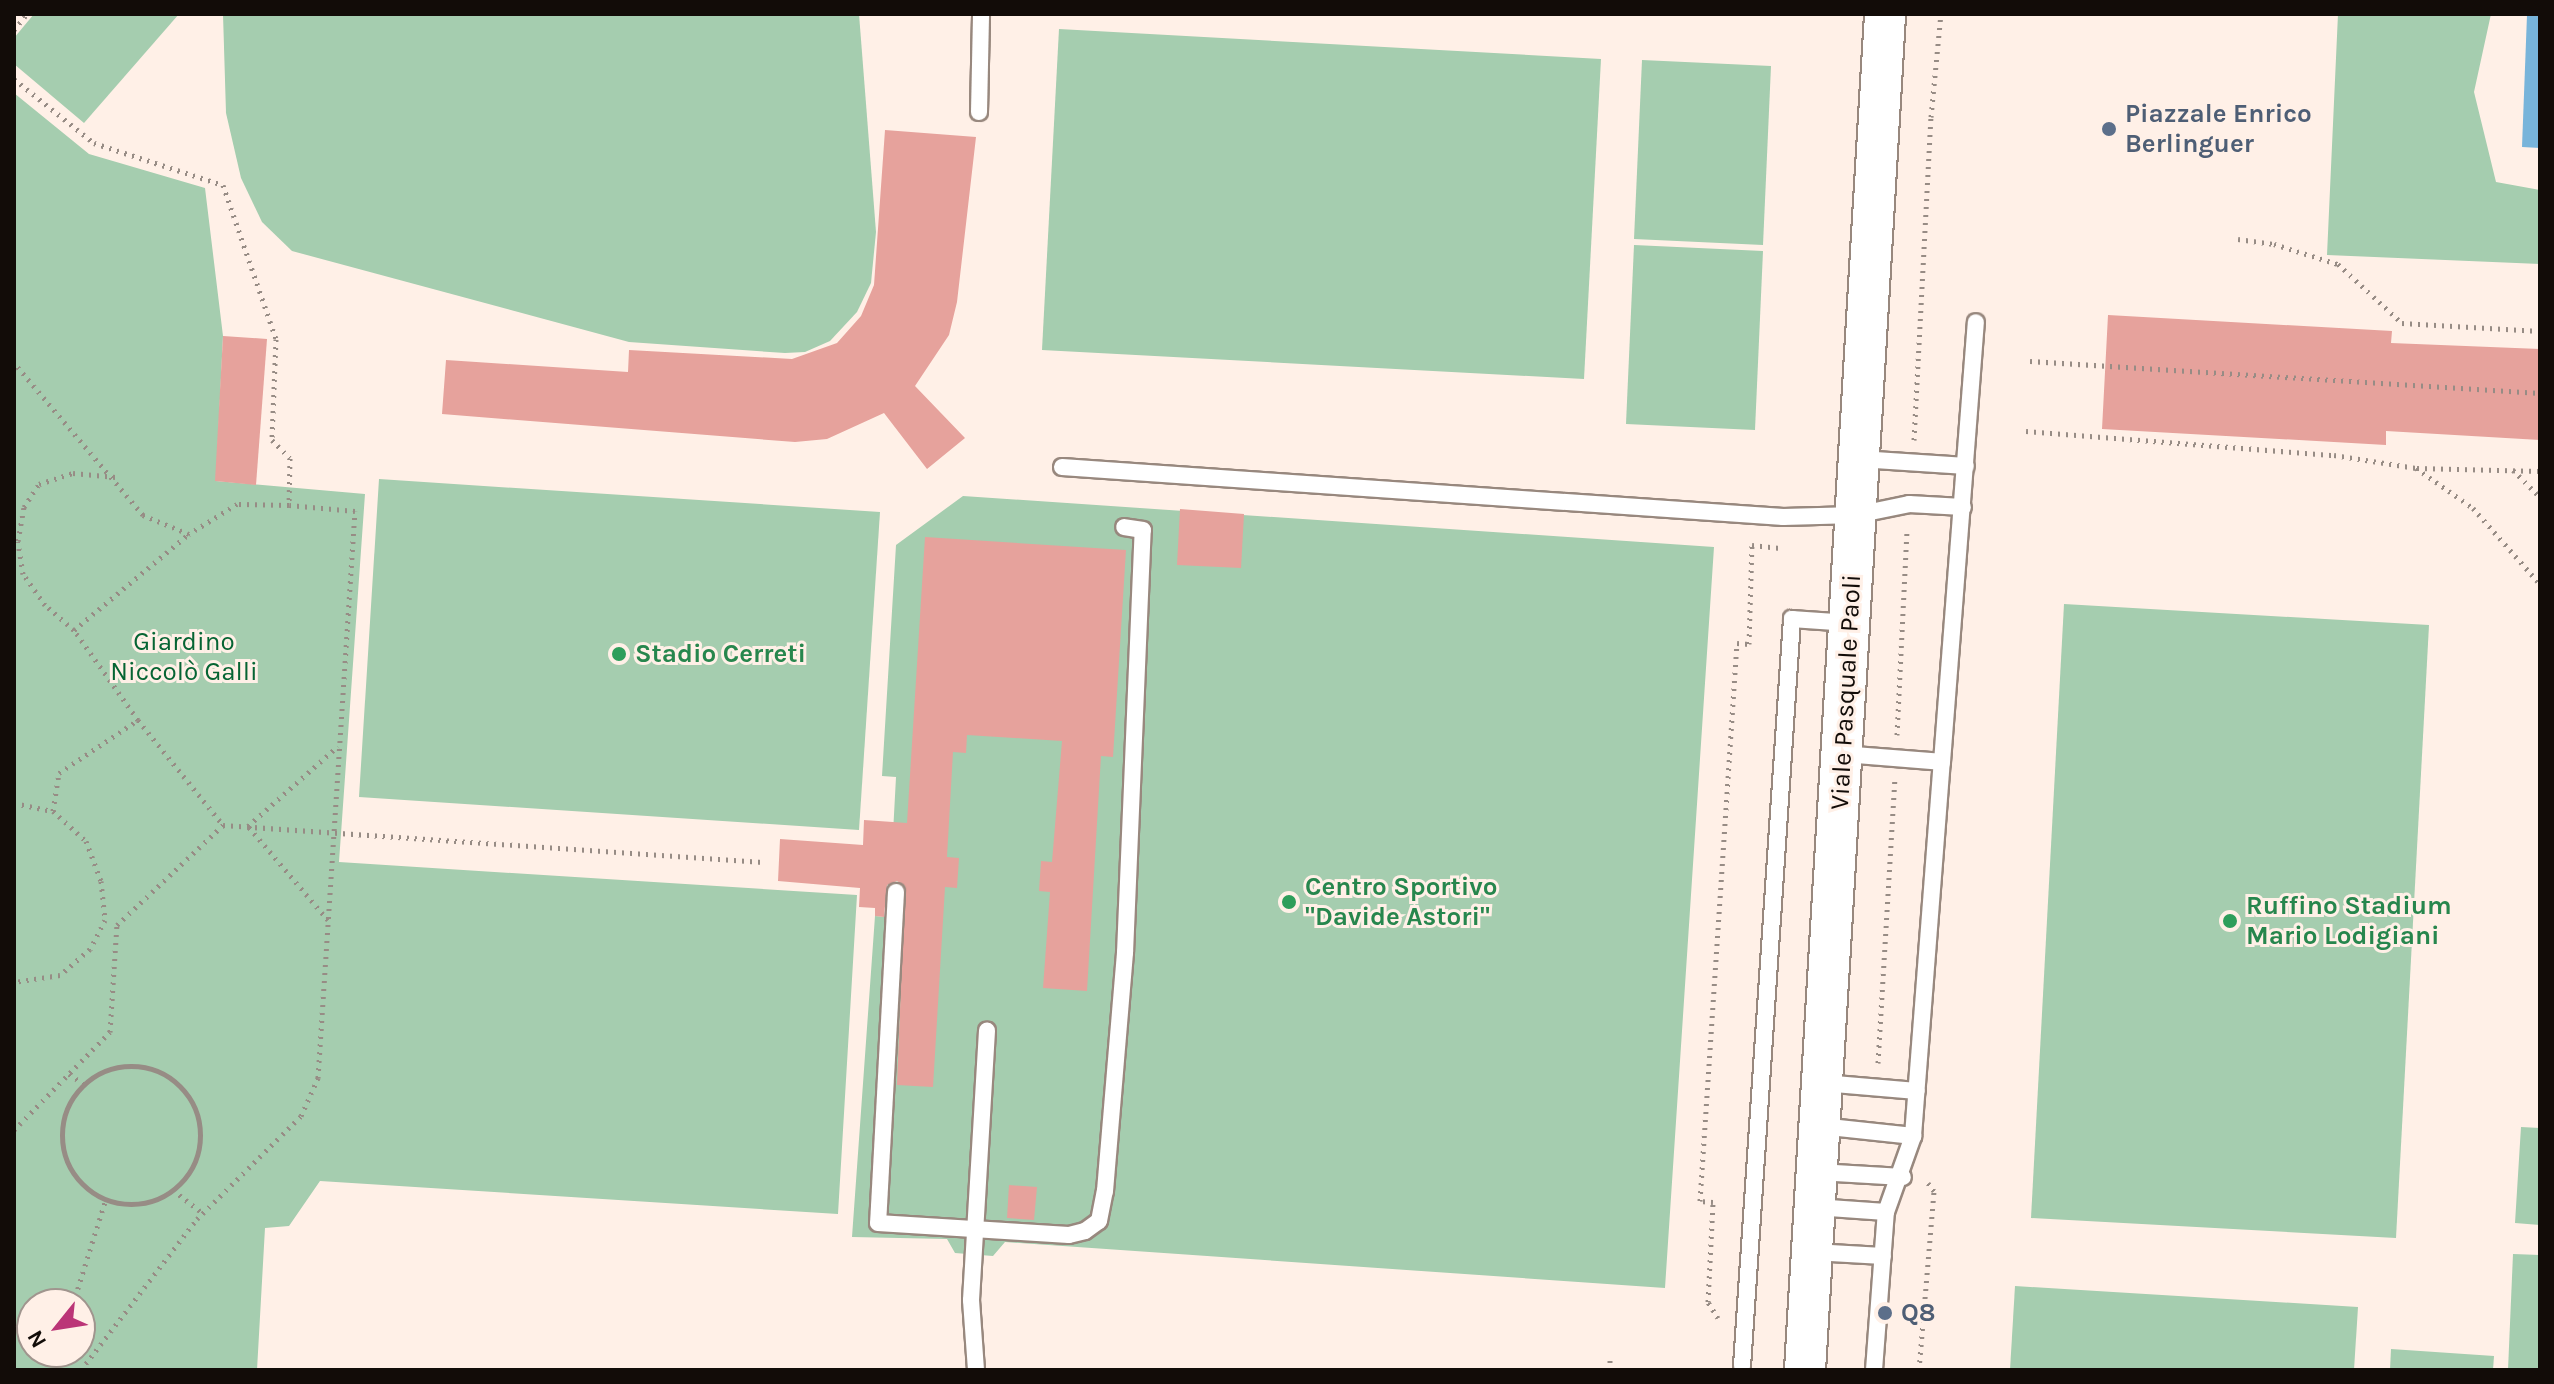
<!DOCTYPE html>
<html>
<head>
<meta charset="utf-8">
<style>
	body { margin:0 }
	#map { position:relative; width:2554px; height:1384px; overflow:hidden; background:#fff0e7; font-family:Karla,sans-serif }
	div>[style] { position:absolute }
	.green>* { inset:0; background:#a5cdaf }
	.water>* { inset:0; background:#78b4da }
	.building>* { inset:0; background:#e6a29c }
	.path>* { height:5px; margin-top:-2.5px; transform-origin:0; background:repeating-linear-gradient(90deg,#978c85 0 2px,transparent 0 8px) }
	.path>.ring { margin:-2.5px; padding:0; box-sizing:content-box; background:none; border:5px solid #978c85; border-radius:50% }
	.roads { filter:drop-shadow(2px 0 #98887e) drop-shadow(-2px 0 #98887e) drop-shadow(0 2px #98887e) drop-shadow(0 -2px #98887e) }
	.service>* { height:16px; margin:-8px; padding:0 8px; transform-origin:8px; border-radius:8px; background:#fff }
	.tertiary>* { height:40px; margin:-20px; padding:0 20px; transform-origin:20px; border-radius:20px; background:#fff }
	.dots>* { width:22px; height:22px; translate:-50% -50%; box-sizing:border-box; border:4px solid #fff0e7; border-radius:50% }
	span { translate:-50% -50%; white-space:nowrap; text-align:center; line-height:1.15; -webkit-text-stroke:6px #fff0e7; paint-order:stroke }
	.service-label { font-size:26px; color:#4e5e75; font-weight:700 }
	.left { translate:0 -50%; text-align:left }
	.park-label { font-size:26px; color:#066433 }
	.leisure-label { font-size:26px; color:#27864d; font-weight:700 }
	.street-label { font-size:26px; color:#120c08 }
	.frame { position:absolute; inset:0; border:16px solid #120c08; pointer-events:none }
	.north { position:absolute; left:16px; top:1288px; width:80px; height:80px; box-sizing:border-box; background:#fff0e7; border:2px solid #a0958e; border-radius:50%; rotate:240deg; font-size:22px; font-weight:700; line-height:32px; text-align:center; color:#120c08 }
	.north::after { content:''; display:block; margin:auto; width:28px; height:36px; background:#bb3577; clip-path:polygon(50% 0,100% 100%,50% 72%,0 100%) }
</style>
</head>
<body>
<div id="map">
	<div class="green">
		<div style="clip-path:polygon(34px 14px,179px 14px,84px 123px,14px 64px,14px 38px)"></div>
		<div style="clip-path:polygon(223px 14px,859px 14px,876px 232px,871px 283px,857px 312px,830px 341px,805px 352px,785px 353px,629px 342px,292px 251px,262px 222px,241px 178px,226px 113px)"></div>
		<div style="clip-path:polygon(2338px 14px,2491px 14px,2474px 92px,2496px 182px,2540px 190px,2540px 264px,2327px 255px)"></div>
		<div style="clip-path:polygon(1059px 29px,1601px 59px,1584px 379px,1042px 350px)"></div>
		<div style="clip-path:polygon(1642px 60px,1771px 66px,1763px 245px,1634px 239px)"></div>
		<div style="clip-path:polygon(evenodd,14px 93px,89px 154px,205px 188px,223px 336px,216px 481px,365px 494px,339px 862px,857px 895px,838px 1214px,320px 1181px,289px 1226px,265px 1228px,257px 1370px,14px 1370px,14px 93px,32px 1304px,80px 1304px,80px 1352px,32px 1352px,32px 1304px)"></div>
		<div style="clip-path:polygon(1634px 245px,1763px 251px,1755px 430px,1626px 424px)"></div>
		<div style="clip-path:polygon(379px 479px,880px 512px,859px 830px,359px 797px)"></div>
		<div style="clip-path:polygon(963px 496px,1714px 547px,1665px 1288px,1005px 1242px,993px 1256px,955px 1253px,947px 1239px,852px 1237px,875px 916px,886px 917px,888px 881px,903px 882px,892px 852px,896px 777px,882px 776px,896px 545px)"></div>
		<div style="clip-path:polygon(2064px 604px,2429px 625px,2396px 1238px,2031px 1218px)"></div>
		<div style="clip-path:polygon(2521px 1127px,2540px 1128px,2540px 1225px,2515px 1223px)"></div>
		<div style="clip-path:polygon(2513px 1254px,2540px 1255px,2540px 1370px,2508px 1370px)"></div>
		<div style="clip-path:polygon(2015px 1286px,2358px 1307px,2354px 1370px,2010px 1370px)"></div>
		<div style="clip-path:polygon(2391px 1349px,2494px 1356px,2493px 1370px,2390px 1370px)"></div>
	</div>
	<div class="water">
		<div style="clip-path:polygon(2527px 15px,2540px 15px,2540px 148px,2522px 147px)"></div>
	</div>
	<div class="building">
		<div style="clip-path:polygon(885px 130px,976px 137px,957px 302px,949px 335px,915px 386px,965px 438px,927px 469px,884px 413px,827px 439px,795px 442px,442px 414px,446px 360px,628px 372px,629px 350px,792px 359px,837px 343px,861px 316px,874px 285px)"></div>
		<div style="clip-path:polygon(2108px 315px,2392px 331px,2391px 343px,2540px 349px,2540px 440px,2386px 431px,2386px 445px,2102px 429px)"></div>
		<div style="clip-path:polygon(223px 336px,267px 339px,256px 485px,215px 481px)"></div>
		<div style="clip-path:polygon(1180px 509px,1244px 514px,1241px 568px,1177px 565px)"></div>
		<div style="clip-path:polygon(925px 537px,1126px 550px,1113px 757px,1101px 756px,1087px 991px,1043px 988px,1050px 892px,1039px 891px,1041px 861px,1052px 862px,1062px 741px,967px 735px,966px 753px,953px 752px,947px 857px,959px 858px,957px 888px,945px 887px,933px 1087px,897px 1085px,905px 886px,897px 881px,887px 885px,884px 917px,875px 916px,875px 908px,859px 907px,860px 888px,778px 881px,780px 839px,863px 845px,864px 820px,907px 823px)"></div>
		<div style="clip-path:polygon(1009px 1185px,1037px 1187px,1034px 1220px,1007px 1218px)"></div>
	</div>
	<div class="path">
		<div style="left:14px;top:30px;width:21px;rotate:-51deg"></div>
		<div style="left:14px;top:79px;width:102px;rotate:38.7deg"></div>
		<div style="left:94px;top:143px;width:136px;rotate:18deg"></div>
		<div style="left:223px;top:185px;width:163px;rotate:71deg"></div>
		<div style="left:276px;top:339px;width:101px;rotate:92.3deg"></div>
		<div style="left:272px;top:440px;width:25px;rotate:45deg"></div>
		<div style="left:290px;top:458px;width:47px;rotate:91.2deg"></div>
		<div style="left:289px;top:505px;width:52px;rotate:-178.9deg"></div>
		<div style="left:237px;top:504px;width:57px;rotate:148deg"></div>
		<div style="left:189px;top:534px;width:50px;rotate:-157.6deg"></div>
		<div style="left:143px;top:515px;width:199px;rotate:-130.3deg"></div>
		<div style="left:2238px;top:239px;width:36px;rotate:8deg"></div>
		<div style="left:2274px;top:244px;width:67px;rotate:17.4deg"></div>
		<div style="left:2338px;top:264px;width:87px;rotate:42.7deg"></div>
		<div style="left:2402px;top:323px;width:138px;rotate:3.3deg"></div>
		<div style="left:2030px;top:361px;width:511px;rotate:3.59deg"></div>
		<div style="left:2026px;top:431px;width:309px;rotate:4.5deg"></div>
		<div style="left:2334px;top:455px;width:83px;rotate:9deg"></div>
		<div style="left:2416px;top:468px;width:70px;rotate:35.1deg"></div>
		<div style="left:2473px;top:508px;width:101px;rotate:48.6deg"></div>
		<div style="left:1914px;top:440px;width:323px;rotate:-87deg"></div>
		<div style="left:1931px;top:117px;width:103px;rotate:-84.5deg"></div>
		<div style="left:2417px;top:468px;width:123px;rotate:1.4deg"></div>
		<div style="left:2513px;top:470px;width:38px;rotate:45deg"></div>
		<div style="left:74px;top:630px;width:38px;rotate:-139deg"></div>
		<div style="left:45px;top:605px;width:38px;rotate:-125deg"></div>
		<div style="left:23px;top:574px;width:33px;rotate:-99deg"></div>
		<div style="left:18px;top:541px;width:35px;rotate:-80deg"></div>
		<div style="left:24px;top:507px;width:27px;rotate:-57deg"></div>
		<div style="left:39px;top:484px;width:36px;rotate:-18deg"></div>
		<div style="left:73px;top:473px;width:43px;rotate:5.3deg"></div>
		<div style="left:138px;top:720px;width:135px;rotate:51deg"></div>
		<div style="left:1897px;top:735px;width:205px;rotate:-87.2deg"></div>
		<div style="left:14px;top:803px;width:40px;rotate:12deg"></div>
		<div style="left:53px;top:811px;width:45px;rotate:42.3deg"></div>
		<div style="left:86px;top:841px;width:43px;rotate:69.4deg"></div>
		<div style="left:101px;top:881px;width:39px;rotate:84deg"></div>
		<div style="left:105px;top:920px;width:33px;rotate:117deg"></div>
		<div style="left:90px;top:949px;width:40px;rotate:139deg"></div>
		<div style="left:60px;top:975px;width:47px;rotate:171.3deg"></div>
		<div style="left:53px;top:811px;width:38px;rotate:-81deg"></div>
		<div style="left:59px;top:773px;width:95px;rotate:-33.9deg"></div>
		<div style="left:138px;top:720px;width:110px;rotate:-125.4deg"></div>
		<div style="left:74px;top:630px;width:150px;rotate:-39.9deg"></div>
		<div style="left:328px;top:920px;width:123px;rotate:-130.4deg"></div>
		<div style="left:248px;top:826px;width:120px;rotate:-41.6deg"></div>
		<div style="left:1878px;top:1063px;width:283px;rotate:-86.6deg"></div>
		<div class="ring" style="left:62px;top:1066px;width:133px;height:133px"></div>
		<div style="left:69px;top:1074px;width:18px;rotate:34deg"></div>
		<div style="left:14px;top:1130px;width:137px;rotate:-45.6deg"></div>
		<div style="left:110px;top:1032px;width:107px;rotate:-86.3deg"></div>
		<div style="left:117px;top:925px;width:146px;rotate:-43.3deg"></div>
		<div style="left:223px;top:825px;width:541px;rotate:3.92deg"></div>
		<div style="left:173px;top:1190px;width:37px;rotate:38deg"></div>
		<div style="left:73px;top:1304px;width:110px;rotate:-72.6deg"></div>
		<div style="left:1718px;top:1318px;width:19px;rotate:-122deg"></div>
		<div style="left:1708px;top:1302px;width:100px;rotate:-87.1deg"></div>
		<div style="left:1713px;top:1202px;width:13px;rotate:-176deg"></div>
		<div style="left:1700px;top:1201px;width:559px;rotate:-86.21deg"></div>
		<div style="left:1737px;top:643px;width:12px;rotate:5deg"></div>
		<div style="left:1749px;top:644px;width:99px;rotate:-88.3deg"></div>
		<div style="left:1752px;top:545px;width:30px;rotate:6deg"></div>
		<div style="left:53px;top:1370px;width:19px;rotate:-74deg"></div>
		<div style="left:81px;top:1370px;width:190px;rotate:-52.5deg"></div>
		<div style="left:197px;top:1219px;width:146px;rotate:-44.7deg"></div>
		<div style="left:301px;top:1116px;width:42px;rotate:-65.9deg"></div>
		<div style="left:318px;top:1078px;width:568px;rotate:-86.27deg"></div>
		<div style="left:355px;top:511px;width:66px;rotate:-174.8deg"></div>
		<div style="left:1610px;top:1370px;width:14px;rotate:-90deg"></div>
		<div style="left:1919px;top:1370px;width:180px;rotate:-85.2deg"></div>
		<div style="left:1934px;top:1191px;width:10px;rotate:-127deg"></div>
	</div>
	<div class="roads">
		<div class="service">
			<div style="left:979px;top:112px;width:98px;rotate:-88.8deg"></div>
			<div style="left:1860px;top:459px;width:106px;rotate:3.8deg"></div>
			<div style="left:1062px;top:467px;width:723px;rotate:3.97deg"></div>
			<div style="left:1783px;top:517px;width:73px;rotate:-1.6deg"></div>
			<div style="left:1856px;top:515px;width:54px;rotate:-11.7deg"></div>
			<div style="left:1909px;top:504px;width:54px;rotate:3.2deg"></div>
			<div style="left:1843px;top:754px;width:99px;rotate:4.6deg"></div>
			<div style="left:1942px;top:762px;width:441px;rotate:-85.6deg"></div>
			<div style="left:896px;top:892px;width:331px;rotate:93.1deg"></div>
			<div style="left:878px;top:1223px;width:191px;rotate:3.6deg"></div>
			<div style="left:1069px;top:1235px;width:16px;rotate:-14deg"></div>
			<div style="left:1085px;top:1231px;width:17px;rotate:-36deg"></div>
			<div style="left:1099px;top:1221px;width:31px;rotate:-79deg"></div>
			<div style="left:1105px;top:1191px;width:239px;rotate:-85.2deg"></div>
			<div style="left:1125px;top:953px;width:423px;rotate:-87.6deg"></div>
			<div style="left:1143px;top:530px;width:19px;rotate:-171deg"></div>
			<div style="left:1823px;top:1083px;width:94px;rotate:4.9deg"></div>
			<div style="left:1820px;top:1126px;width:94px;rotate:6.1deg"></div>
			<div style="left:1818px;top:1172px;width:85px;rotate:3.4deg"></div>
			<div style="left:1815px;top:1207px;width:71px;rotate:4deg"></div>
			<div style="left:1813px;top:1252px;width:70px;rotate:3.3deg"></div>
			<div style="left:1742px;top:1366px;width:749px;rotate:-86.17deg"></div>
			<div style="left:1792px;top:619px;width:57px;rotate:4deg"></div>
			<div style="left:976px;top:1370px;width:70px;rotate:-94.1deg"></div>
			<div style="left:971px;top:1300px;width:270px;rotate:-86.6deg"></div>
			<div style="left:1874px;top:1370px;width:158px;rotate:-85.7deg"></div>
			<div style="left:1886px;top:1212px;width:81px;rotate:-70.4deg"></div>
			<div style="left:1913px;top:1136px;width:375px;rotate:-85.6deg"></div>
		</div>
		<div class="tertiary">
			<div style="left:1805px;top:1370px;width:1358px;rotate:-86.62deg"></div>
		</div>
	</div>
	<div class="dots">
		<div style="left:2109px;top:129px;background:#5c6f8a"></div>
		<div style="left:619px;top:654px;background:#2e9e5b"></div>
		<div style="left:1289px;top:902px;background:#2e9e5b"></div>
		<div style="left:2230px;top:921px;background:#2e9e5b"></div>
		<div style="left:1885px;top:1313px;background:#5c6f8a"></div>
	</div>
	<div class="service-label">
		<span class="left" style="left:2125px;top:129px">Piazzale Enrico<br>Berlinguer</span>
		<span class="left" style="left:1901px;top:1313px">Q8</span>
	</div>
	<div class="park-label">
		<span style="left:184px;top:657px">Giardino<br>Niccolò Galli</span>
	</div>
	<div class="leisure-label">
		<span class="left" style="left:635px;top:654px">Stadio Cerreti</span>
		<span class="left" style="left:1305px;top:902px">Centro Sportivo<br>"Davide Astori"</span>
		<span class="left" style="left:2246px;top:921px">Ruffino Stadium<br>Mario Lodigiani</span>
	</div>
	<div class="street-label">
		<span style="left:1846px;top:692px;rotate:-87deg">Viale Pasquale Paoli</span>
	</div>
	<div class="frame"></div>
	<div class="north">N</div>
</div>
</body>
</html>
